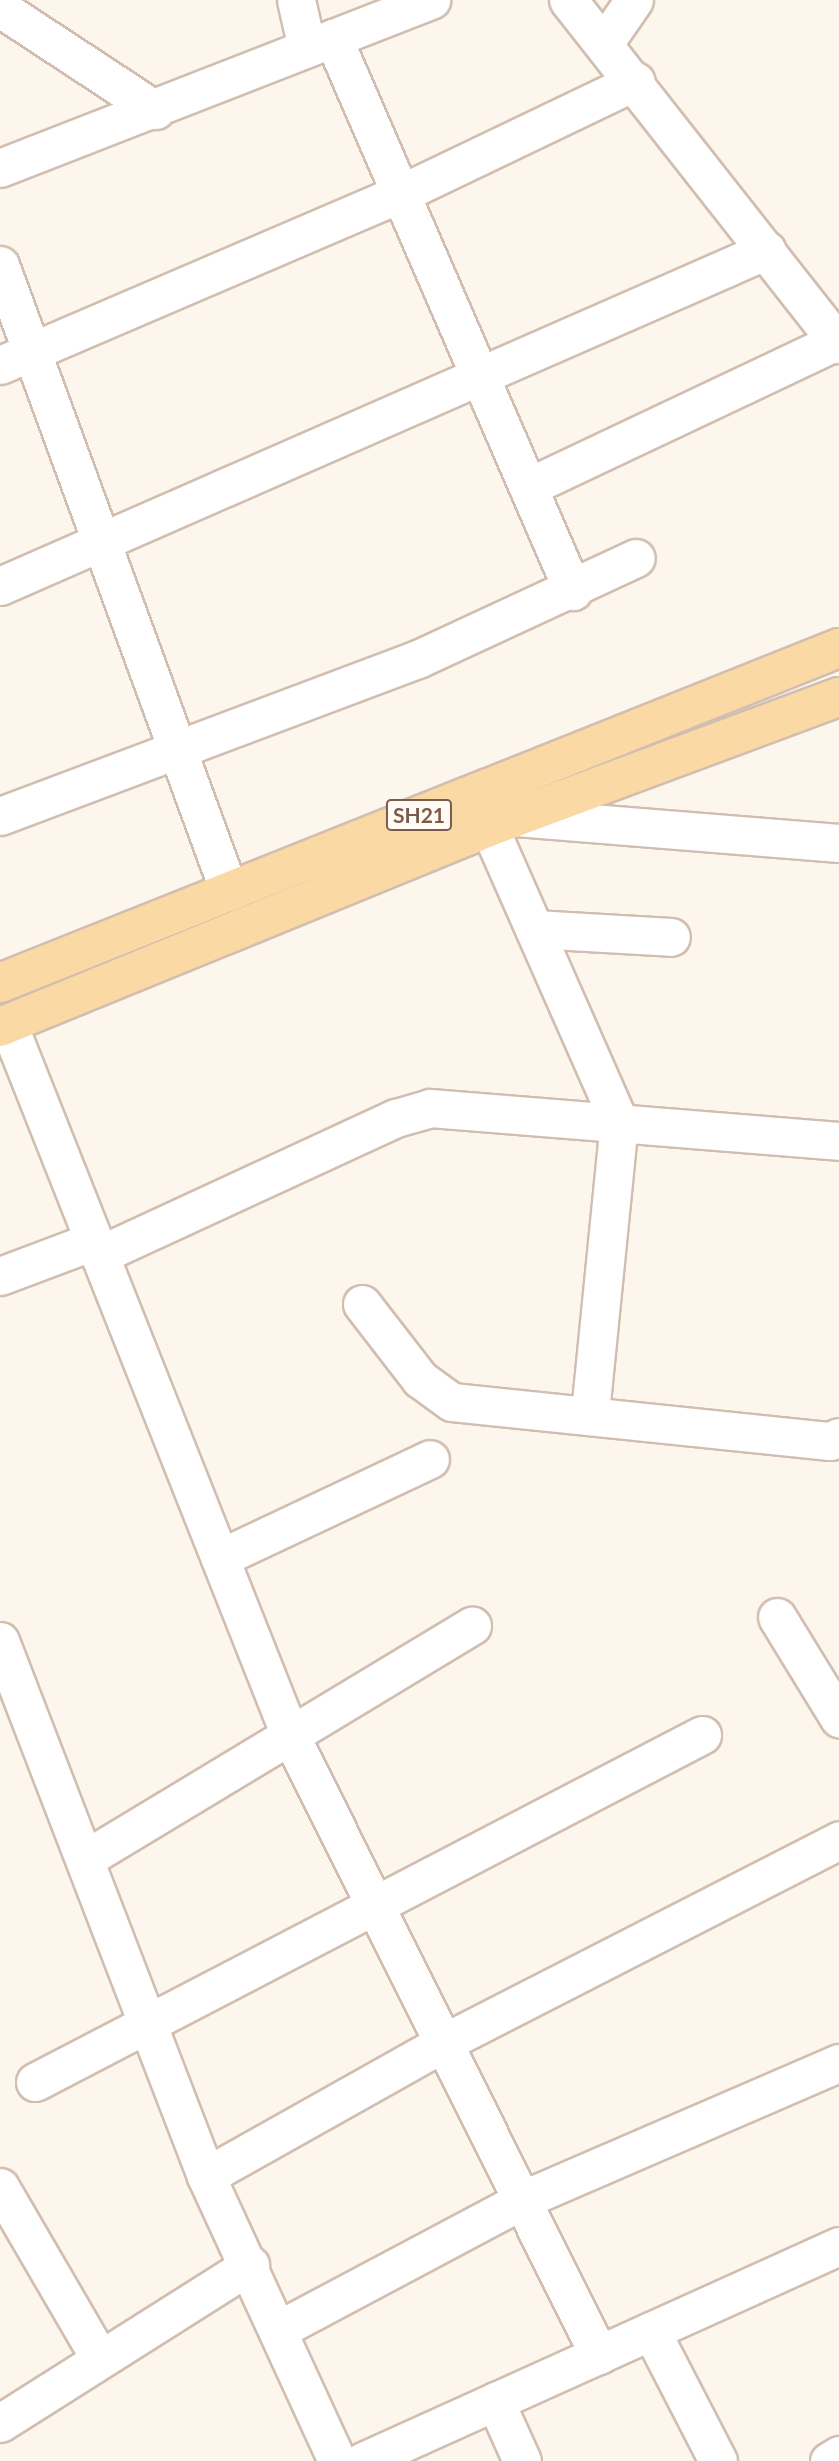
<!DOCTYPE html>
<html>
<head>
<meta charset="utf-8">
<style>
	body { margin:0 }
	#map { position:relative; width:839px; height:2461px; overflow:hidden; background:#fdf6ec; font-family:Lato,sans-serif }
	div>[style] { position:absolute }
	.roads { filter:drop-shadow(2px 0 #d1beb0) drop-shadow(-2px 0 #d1beb0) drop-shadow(0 2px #d1beb0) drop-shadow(0 -2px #d1beb0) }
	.street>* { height:37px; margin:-18.5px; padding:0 18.5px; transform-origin:18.5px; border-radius:18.5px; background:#fff }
	.primary>* { height:38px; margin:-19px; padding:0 19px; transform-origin:19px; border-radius:19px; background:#fbd9a5 }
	span { translate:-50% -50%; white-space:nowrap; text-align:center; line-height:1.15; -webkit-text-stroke:6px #fffaf3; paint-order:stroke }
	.shield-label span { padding:2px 5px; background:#fffaf3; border:2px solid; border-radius:5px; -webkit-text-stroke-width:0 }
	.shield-label { font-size:21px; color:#7a5c4d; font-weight:700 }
</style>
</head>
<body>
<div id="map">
	<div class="roads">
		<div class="street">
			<div style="left:296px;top:0;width:49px;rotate:77.1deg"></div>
			<div style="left:568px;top:0;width:438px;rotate:51.8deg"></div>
			<div style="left:0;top:8px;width:186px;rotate:33.3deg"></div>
			<div style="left:333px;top:38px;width:603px;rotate:66.54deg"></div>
			<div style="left:605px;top:42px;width:51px;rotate:-55.4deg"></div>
			<div style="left:0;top:168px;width:463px;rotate:-21.3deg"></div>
			<div style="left:0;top:265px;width:667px;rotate:69.91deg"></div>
			<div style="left:0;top:365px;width:437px;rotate:-23.2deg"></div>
			<div style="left:402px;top:193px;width:259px;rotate:-25.6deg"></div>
			<div style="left:528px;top:487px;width:342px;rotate:-25.3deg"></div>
			<div style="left:0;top:586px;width:837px;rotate:-23.66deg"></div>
			<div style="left:0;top:816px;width:447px;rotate:-20.6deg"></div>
			<div style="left:418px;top:659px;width:240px;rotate:-24.9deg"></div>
			<div style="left:516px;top:817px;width:324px;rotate:4.6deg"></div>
			<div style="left:489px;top:827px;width:322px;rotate:66.2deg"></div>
			<div style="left:619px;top:1122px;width:291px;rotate:95.7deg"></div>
			<div style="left:534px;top:929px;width:137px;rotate:3.3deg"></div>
			<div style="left:8px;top:1024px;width:765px;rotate:68.37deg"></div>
			<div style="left:290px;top:1735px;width:693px;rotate:63.51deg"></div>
			<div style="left:99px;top:1255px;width:327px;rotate:-24.8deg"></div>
			<div style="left:396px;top:1118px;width:35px;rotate:-16deg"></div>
			<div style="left:430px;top:1108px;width:410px;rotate:4.6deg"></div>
			<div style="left:0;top:1276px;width:99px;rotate:-20.6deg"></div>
			<div style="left:362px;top:1304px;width:95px;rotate:52.3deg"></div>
			<div style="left:420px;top:1379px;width:39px;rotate:36deg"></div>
			<div style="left:452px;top:1402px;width:380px;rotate:5.9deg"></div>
			<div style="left:830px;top:1441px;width:10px;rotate:-24deg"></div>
			<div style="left:220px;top:1558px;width:232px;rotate:-25.2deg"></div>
			<div style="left:777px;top:1617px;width:119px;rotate:58.5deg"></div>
			<div style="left:0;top:1641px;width:573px;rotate:68.94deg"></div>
			<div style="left:206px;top:2176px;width:314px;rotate:65.3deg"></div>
			<div style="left:85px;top:1859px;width:452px;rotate:-31.1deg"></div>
			<div style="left:35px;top:2082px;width:752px;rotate:-27.49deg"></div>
			<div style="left:206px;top:2176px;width:272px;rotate:-29.3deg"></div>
			<div style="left:443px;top:2043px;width:445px;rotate:-27.1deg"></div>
			<div style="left:0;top:2187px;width:199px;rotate:59.8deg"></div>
			<div style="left:278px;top:2330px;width:276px;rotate:-28deg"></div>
			<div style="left:522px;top:2200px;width:345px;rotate:-23.4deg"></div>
			<div style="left:651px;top:2331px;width:146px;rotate:62.7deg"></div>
			<div style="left:495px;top:2401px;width:66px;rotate:65.8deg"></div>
			<div style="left:0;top:2423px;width:296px;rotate:-32.3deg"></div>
			<div style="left:363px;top:2461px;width:522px;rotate:-24.31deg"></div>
			<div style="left:829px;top:2461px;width:12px;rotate:-31deg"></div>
		</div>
		<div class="primary">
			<div style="left:0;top:983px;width:903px;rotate:-21.77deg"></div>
			<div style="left:0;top:1027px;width:528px;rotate:-22.24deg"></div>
			<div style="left:489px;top:827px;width:373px;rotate:-20.4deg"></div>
		</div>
	</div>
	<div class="shield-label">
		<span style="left:419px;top:815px">SH21</span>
	</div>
</div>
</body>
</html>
